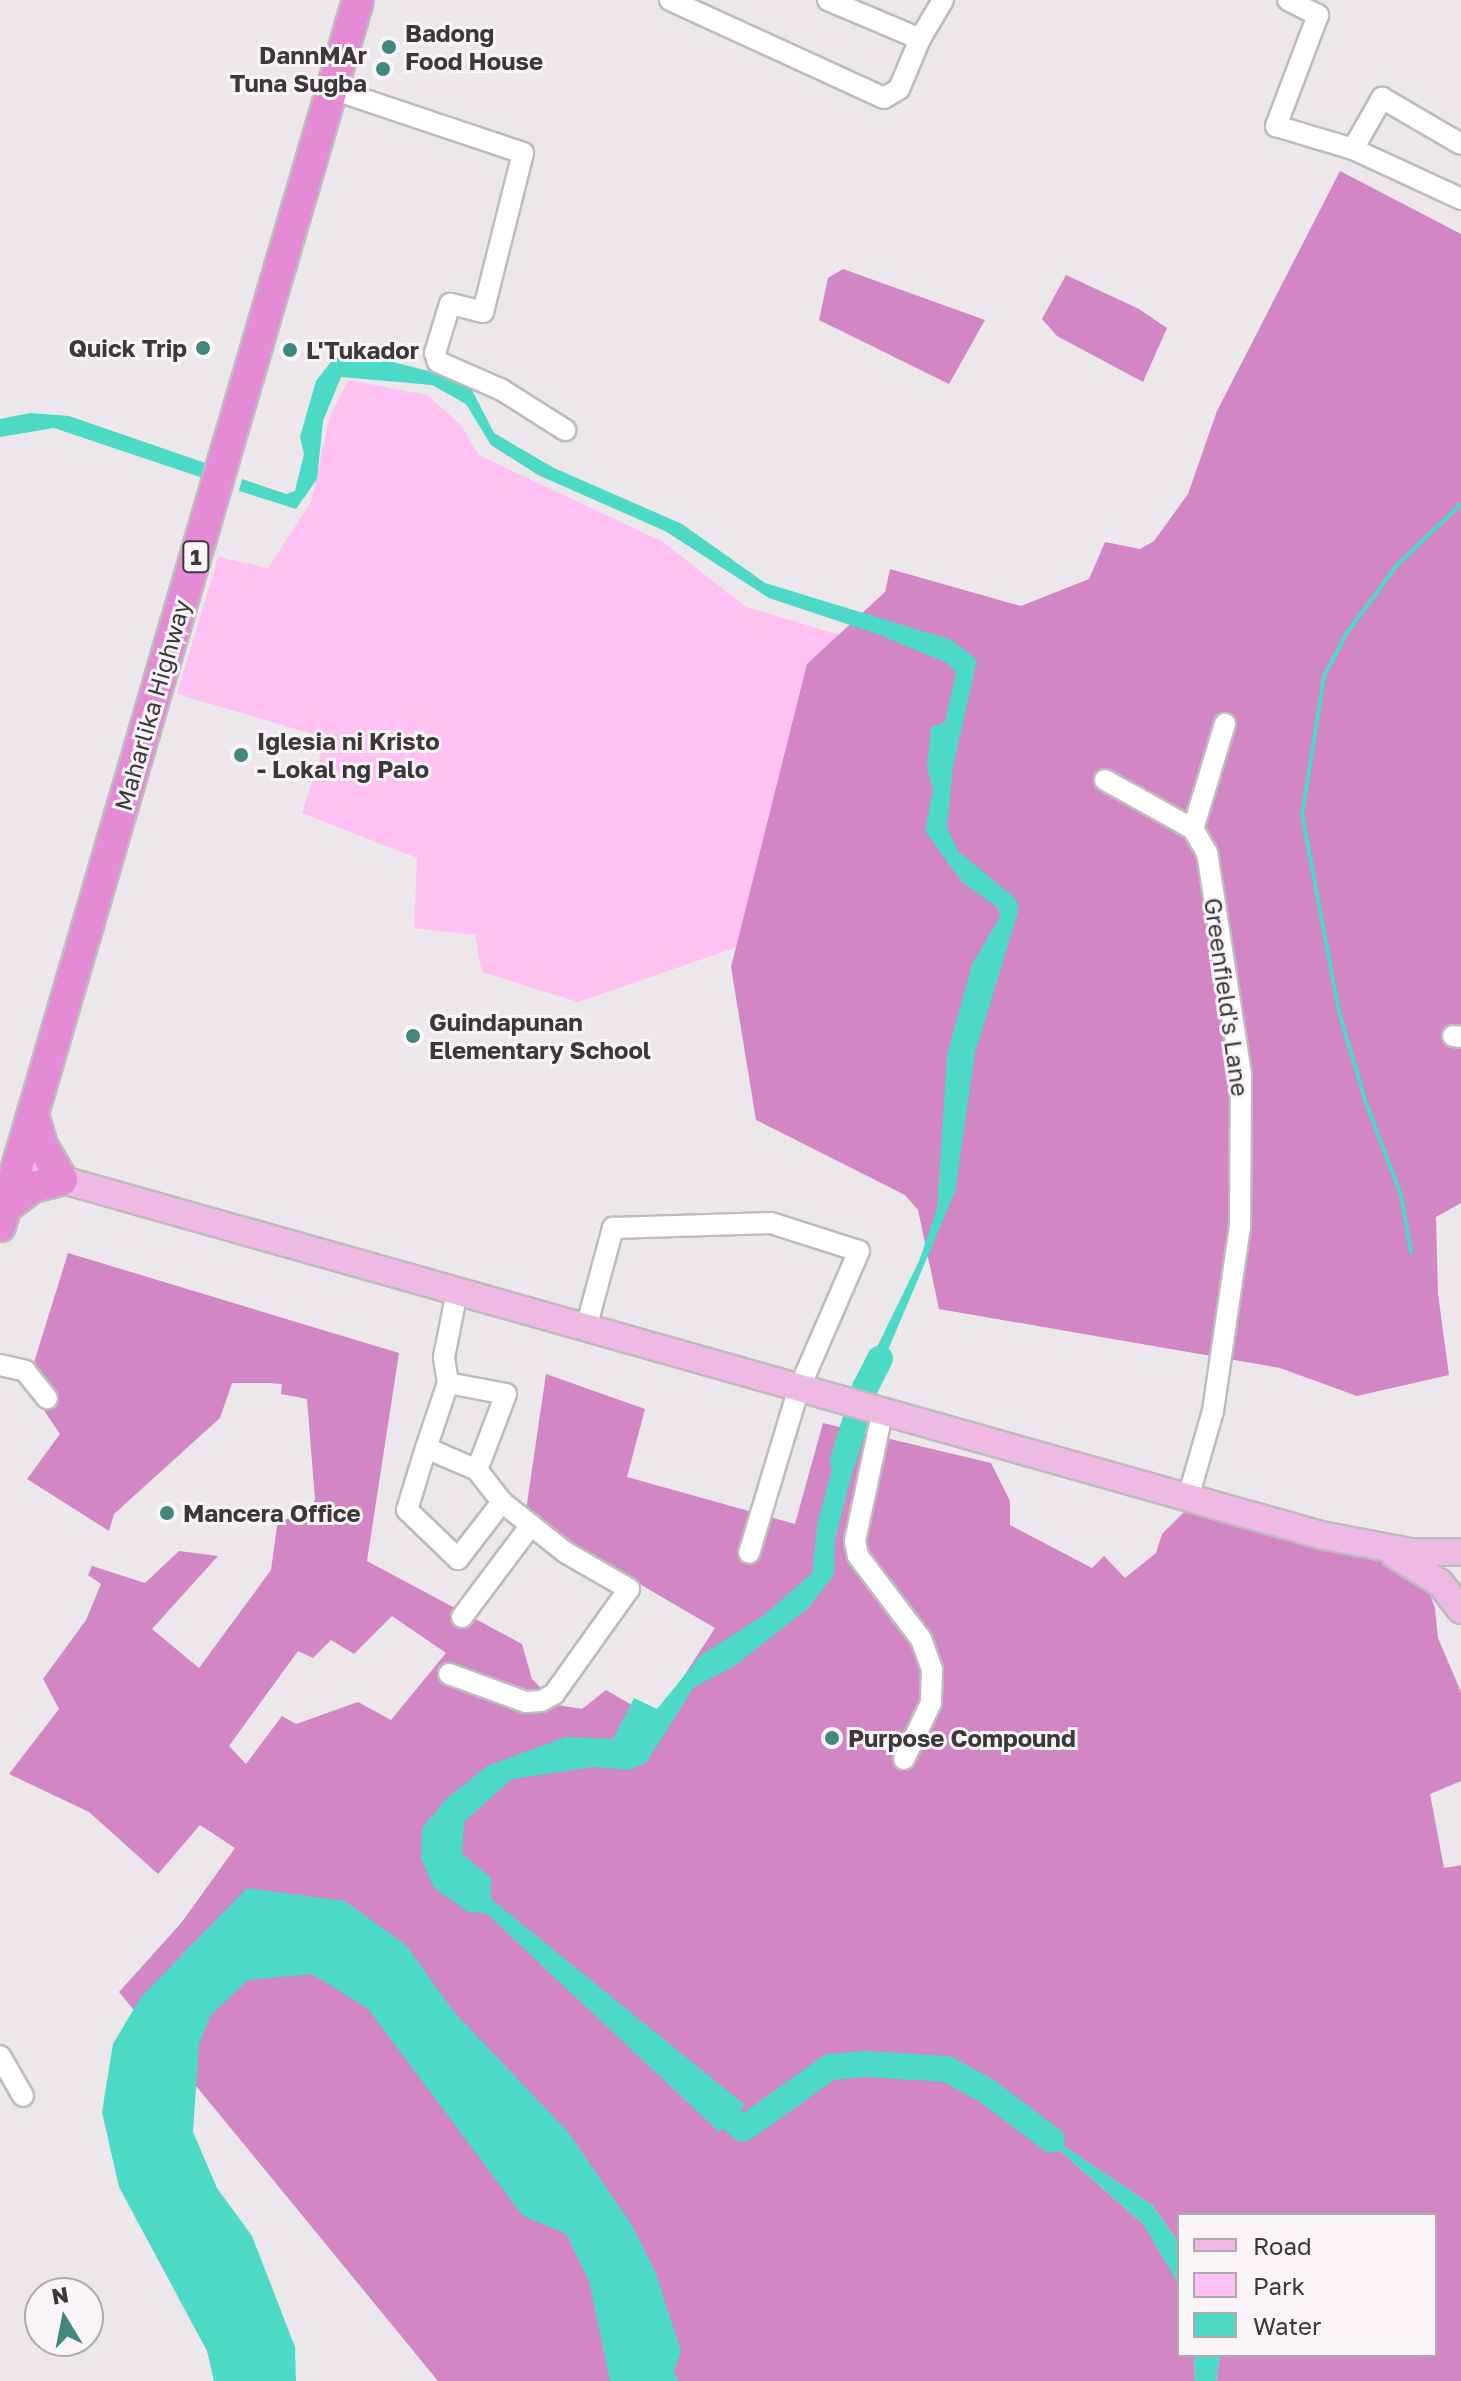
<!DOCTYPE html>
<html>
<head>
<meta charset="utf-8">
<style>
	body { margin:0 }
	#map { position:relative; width:1461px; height:2381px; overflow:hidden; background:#ece7ea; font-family:"Golos Text",sans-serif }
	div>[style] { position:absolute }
	.green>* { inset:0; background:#fec1f2 }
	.forest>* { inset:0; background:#d286c4 }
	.water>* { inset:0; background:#4cd9c6 }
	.stream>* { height:4px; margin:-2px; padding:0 2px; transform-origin:2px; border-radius:2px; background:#4cd9c6 }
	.river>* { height:26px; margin:-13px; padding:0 13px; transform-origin:13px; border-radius:13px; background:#4cd9c6 }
	.roads { filter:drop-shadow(2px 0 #bfbabe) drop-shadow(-2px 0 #bfbabe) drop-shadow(0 2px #bfbabe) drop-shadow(0 -2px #bfbabe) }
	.minor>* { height:20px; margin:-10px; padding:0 10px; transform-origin:10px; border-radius:10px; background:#fff }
	.major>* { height:26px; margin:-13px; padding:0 13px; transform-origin:13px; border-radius:13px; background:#efb9e6 }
	.highway>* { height:30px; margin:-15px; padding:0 15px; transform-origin:15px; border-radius:15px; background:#e58ad5 }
	.dots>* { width:22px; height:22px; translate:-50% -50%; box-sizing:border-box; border:4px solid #f9f4f8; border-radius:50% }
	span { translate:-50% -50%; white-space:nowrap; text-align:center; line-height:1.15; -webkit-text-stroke:6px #f9f4f8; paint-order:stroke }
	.shield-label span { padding:2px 6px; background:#f9f4f8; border:2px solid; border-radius:6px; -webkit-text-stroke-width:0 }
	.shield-label { font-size:22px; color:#3a383a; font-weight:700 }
	.poi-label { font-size:24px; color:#3a383a; font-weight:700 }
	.left { translate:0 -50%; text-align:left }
	.right { translate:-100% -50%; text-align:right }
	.street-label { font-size:24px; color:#3a383a }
	.legend { position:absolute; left:1177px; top:2213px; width:260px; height:144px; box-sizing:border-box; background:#f9f4f8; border:2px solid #ada9ac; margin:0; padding:10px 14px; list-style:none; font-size:24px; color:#3a383a }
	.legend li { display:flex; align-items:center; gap:16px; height:40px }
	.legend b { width:40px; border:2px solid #ada9ac }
	.north { position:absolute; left:24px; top:2277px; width:80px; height:80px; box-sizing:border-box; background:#f9f4f8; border:2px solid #ada9ac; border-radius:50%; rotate:350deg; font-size:22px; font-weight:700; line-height:32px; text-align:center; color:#3a383a }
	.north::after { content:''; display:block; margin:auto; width:28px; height:36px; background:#42877d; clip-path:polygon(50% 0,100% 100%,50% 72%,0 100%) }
</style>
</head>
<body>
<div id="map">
	<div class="green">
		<div style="clip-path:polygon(349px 380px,427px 395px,460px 424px,479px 455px,663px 542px,746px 607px,847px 637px,781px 932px,578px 1002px,482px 972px,475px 935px,414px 928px,417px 858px,302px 813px,326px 738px,177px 694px,218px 557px,268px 568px,311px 502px,330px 415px)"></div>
	</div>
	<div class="forest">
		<div style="clip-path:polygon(1340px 171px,1461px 234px,1461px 1203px,1436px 1217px,1438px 1294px,1449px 1375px,1357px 1396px,1280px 1368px,939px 1309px,918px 1210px,905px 1195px,756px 1120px,731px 967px,807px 664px,885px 592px,890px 569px,1021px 606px,1089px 579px,1105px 542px,1140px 549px,1154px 541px,1188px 494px,1217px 411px)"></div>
		<div style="clip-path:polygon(843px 269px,985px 320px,949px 384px,819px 320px,828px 278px)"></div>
		<div style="clip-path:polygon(1066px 275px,1139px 309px,1167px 328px,1143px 382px,1057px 336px,1042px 319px)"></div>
		<div style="clip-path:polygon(evenodd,68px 1253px,399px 1353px,367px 1561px,522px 1644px,532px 1679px,557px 1705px,582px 1709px,606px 1690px,656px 1719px,715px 1628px,525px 1517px,546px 1374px,645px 1409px,627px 1477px,795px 1524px,823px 1423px,991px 1463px,1010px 1501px,1010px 1525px,1092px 1568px,1104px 1556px,1125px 1578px,1156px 1553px,1162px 1534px,1189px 1507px,1403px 1564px,1425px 1581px,1435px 1608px,1438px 1638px,1461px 1692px,1461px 1781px,1430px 1794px,1444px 1868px,1461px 1865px,1461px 2381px,1216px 2381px,1220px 2355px,1435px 2355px,1435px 2215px,1179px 2215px,1179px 2243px,1152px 2205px,1031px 2125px,1143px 2224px,1172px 2265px,1179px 2285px,1179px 2355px,1194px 2355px,1195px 2381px,438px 2381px,119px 1992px,182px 1922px,235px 1848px,200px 1825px,158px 1874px,89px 1812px,9px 1774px,59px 1709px,43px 1679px,86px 1620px,101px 1584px,88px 1575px,92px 1566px,145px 1583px,179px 1551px,218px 1556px,152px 1629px,199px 1668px,271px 1570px,278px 1519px,307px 1519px,315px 1499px,307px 1399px,281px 1394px,282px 1384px,269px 1383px,232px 1383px,220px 1418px,114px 1514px,109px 1531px,27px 1479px,60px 1434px,27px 1385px,68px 1253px,392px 1616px,446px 1653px,391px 1720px,358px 1702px,296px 1724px,282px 1716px,246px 1764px,229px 1746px,298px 1651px,313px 1658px,331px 1640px,354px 1654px,392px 1616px)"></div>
	</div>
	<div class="water">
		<div style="clip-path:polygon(354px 352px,436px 373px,471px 388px,494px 433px,554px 468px,682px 524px,765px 583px,952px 640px,977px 660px,953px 767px,947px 827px,958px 851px,1016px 899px,1019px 909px,975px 1053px,955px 1192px,871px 1390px,858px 1386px,919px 1261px,937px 1209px,947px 1055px,972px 964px,1000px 917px,998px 908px,962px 882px,925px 831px,933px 789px,927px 768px,931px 727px,945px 722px,956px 672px,947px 663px,877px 634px,769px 598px,665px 531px,538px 475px,491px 445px,466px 404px,432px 385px,341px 377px,323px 421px,317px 479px,296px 509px,239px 491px,242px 479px,286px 494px,295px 491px,304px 454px,300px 437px,316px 381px,334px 358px)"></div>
		<div style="clip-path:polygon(30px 413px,69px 416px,214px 466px,209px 480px,54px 428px,0 437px,0 419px)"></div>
		<div style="clip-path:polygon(844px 1424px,863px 1430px,835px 1540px,834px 1575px,808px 1608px,736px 1665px,694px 1687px,646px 1763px,629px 1770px,594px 1767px,512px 1779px,464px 1822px,462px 1853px,491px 1878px,491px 1899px,745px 2105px,719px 2132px,486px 1913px,468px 1912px,434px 1888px,421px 1858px,422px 1828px,446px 1799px,487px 1766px,566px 1737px,613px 1739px,634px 1698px,657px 1709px,701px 1655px,764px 1615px,812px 1573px,817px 1525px)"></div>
		<div style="clip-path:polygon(247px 1888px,345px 1901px,406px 1945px,454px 2012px,568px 2132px,630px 2222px,655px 2271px,681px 2351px,674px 2372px,678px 2381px,610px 2381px,589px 2281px,566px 2234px,523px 2216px,368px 2009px,312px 1974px,248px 1980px,210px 2016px,199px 2044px,193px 2132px,217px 2188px,252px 2236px,295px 2347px,296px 2381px,214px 2381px,207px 2351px,119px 2187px,102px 2112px,113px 2044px,141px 1997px)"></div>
		<div style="clip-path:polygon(1024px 2119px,1152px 2205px,1179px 2243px,1179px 2285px,1143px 2224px)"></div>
		<div style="clip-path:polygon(1194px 2355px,1220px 2355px,1216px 2381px,1195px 2381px)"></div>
	</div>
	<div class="stream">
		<div style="left:1411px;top:1252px;width:58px;rotate:-100deg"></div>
		<div style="left:1401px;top:1195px;width:98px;rotate:-110.8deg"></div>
		<div style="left:1366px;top:1103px;width:95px;rotate:-106.5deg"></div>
		<div style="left:1339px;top:1012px;width:200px;rotate:-100.6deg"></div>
		<div style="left:1302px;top:815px;width:141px;rotate:-81deg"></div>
		<div style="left:1324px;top:676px;width:49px;rotate:-61.9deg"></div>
		<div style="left:1347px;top:633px;width:84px;rotate:-53.7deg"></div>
		<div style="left:1397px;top:565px;width:88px;rotate:-43.6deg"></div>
	</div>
	<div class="river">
		<div style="left:843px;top:1461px;width:76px;rotate:-73.2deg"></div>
		<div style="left:865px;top:1388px;width:33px;rotate:-63deg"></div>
		<div style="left:705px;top:2096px;width:50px;rotate:41deg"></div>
		<div style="left:743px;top:2129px;width:107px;rotate:-35.5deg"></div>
		<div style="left:830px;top:2067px;width:37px;rotate:-5deg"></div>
		<div style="left:867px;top:2064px;width:80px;rotate:3.6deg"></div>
		<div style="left:947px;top:2069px;width:46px;rotate:28.8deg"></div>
		<div style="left:987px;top:2091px;width:81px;rotate:37deg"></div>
	</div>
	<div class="roads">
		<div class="minor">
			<div style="left:670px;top:0;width:235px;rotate:24.6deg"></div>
			<div style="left:884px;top:98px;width:17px;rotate:-31deg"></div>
			<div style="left:899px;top:89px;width:54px;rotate:-67.2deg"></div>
			<div style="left:828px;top:0;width:100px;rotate:23deg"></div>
			<div style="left:920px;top:39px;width:45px;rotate:-59.5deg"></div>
			<div style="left:1288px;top:0;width:34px;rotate:27deg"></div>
			<div style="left:1318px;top:15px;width:119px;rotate:110.7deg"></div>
			<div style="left:1276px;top:126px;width:80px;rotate:16.6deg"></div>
			<div style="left:1353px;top:149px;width:59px;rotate:-60.4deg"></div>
			<div style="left:1382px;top:98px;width:91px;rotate:30.2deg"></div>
			<div style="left:332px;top:89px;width:201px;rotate:18.5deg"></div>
			<div style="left:523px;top:153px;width:164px;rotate:104.1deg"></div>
			<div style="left:483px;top:312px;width:34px;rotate:-166deg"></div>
			<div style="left:450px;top:304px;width:51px;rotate:107deg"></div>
			<div style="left:435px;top:353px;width:9px;rotate:72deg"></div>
			<div style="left:438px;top:362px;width:70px;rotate:23.6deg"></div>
			<div style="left:502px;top:390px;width:75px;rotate:32.4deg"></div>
			<div style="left:1353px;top:149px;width:119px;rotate:24.8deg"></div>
			<div style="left:1105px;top:780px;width:101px;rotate:29.1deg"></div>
			<div style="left:1453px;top:1036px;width:8px;rotate:7deg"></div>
			<div style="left:586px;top:1328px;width:104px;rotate:-74.9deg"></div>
			<div style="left:613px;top:1228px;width:158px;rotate:-1.8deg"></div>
			<div style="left:771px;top:1223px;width:92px;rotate:17.7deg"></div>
			<div style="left:859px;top:1251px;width:153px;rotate:113.5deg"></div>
			<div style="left:798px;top:1391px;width:169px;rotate:106.8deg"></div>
			<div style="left:0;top:1365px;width:26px;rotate:13deg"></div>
			<div style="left:25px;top:1371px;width:35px;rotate:51deg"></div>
			<div style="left:448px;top:1383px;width:59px;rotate:10.7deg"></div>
			<div style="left:506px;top:1394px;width:81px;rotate:110.9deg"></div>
			<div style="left:882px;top:1414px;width:130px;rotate:102deg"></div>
			<div style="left:855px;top:1541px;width:15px;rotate:79deg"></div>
			<div style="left:858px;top:1556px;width:104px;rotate:52.8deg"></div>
			<div style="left:921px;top:1639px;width:33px;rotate:70deg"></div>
			<div style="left:932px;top:1670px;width:33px;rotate:92deg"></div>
			<div style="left:931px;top:1703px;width:62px;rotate:115.7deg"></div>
			<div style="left:426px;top:1448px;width:56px;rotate:23.3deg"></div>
			<div style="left:477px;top:1470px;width:41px;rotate:52deg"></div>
			<div style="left:502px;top:1502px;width:72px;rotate:127.7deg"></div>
			<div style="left:458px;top:1559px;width:71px;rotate:-136.1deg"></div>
			<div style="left:407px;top:1510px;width:65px;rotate:-73deg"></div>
			<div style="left:426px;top:1448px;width:69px;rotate:-71.3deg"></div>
			<div style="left:448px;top:1383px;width:26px;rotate:-99deg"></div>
			<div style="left:444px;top:1357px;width:66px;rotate:-78.7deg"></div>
			<div style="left:1188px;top:1498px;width:91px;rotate:-74deg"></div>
			<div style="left:1213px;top:1411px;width:187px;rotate:-81.7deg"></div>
			<div style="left:1240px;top:1226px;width:152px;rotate:-89.6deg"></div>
			<div style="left:1241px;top:1074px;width:224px;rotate:-98.7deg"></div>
			<div style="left:1207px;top:853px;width:28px;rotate:-120deg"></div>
			<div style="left:1193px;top:829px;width:110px;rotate:-73.1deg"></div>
			<div style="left:462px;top:1617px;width:115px;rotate:-53.1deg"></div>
			<div style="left:449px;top:1674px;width:82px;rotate:20deg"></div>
			<div style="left:526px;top:1702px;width:15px;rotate:-4deg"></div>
			<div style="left:541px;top:1701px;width:15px;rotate:-28deg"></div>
			<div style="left:554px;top:1694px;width:129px;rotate:-54.5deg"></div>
			<div style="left:629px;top:1589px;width:74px;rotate:-150deg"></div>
			<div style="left:565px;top:1552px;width:80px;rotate:-141.6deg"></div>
			<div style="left:0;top:2056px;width:46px;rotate:60.1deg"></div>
		</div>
		<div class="major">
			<div style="left:17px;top:1167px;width:1355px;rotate:15.76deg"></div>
			<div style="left:1321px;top:1535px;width:91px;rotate:10.8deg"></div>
			<div style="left:1410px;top:1552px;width:51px"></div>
			<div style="left:1394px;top:1554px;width:54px;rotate:32.2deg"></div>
			<div style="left:1440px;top:1583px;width:34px;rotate:52deg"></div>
		</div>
		<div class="highway">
			<div style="left:6px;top:1207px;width:34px;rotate:-37deg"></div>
			<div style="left:33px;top:1187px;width:30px;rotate:-14deg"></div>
			<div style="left:62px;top:1180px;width:39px;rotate:-120deg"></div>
			<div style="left:42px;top:1146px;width:33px;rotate:-106deg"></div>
			<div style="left:0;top:1226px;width:1277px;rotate:-73.72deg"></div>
		</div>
	</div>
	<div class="dots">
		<div style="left:389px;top:47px;background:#42877d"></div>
		<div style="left:383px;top:69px;background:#42877d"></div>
		<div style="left:203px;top:348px;background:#42877d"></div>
		<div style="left:290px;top:350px;background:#42877d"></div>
		<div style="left:241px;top:755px;background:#42877d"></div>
		<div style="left:413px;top:1036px;background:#42877d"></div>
		<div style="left:167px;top:1513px;background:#42877d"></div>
		<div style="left:832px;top:1738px;background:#42877d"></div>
	</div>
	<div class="shield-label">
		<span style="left:196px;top:557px">1</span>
	</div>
	<div class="poi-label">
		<span class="left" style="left:405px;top:47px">Badong<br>Food House</span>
		<span class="right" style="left:367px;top:69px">DannMAr<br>Tuna Sugba</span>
		<span class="right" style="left:187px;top:348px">Quick Trip</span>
		<span class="left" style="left:306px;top:350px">L'Tukador</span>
		<span class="left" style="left:257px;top:755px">Iglesia ni Kristo<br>- Lokal ng Palo</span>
		<span class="left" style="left:429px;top:1036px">Guindapunan<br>Elementary School</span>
		<span class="left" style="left:183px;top:1513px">Mancera Office</span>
		<span class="left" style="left:848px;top:1738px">Purpose Compound</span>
	</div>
	<div class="street-label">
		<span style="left:152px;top:705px;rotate:-74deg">Maharlika Highway</span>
		<span style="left:1227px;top:997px;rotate:82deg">Greenfield's Lane</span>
	</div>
	<ul class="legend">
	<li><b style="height:10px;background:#efb9e6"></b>Road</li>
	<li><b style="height:22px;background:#fec1f2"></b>Park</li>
	<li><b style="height:22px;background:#4cd9c6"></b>Water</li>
	</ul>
	<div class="north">N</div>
</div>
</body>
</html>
